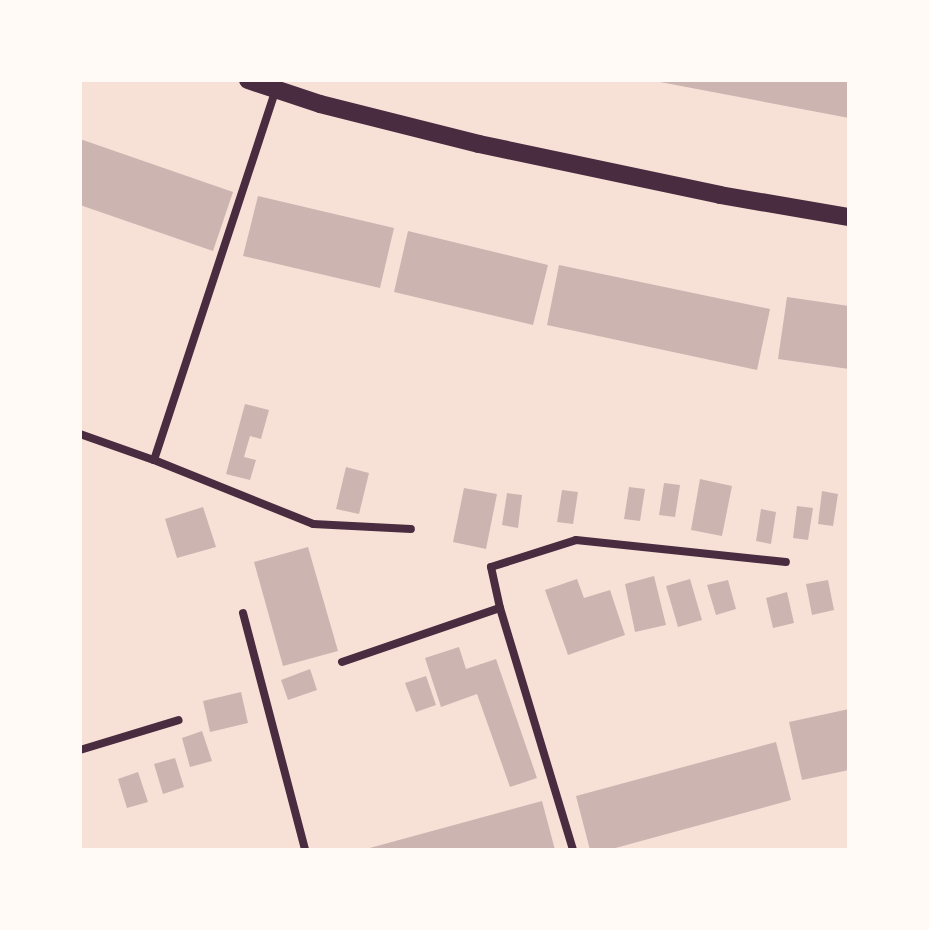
<!DOCTYPE html>
<html>
<head>
<meta charset="utf-8">
<style>
	body { margin:0 }
	#map { position:relative; width:929px; height:930px; overflow:hidden; background:#f7e1d7; font-family:"Exo 2",sans-serif }
	div>[style] { position:absolute }
	.building>* { inset:0; background:#ccb4b1 }
	.service>* { height:8px; margin:-4px; padding:0 4px; transform-origin:4px; border-radius:4px; background:#4a2c40 }
	.tertiary>* { height:18px; margin:-9px; padding:0 9px; transform-origin:9px; border-radius:9px; background:#4a2c40 }
	span { translate:-50% -50%; white-space:nowrap; text-align:center; line-height:1.15; -webkit-text-stroke:8px #fffaf5; paint-order:stroke }
	.frame { position:absolute; inset:0; border:82px solid #fffaf5; pointer-events:none }
</style>
</head>
<body>
<div id="map">
	<div class="building">
		<div style="clip-path:polygon(660px 80px,849px 80px,849px 118px,660px 82px)"></div>
		<div style="clip-path:polygon(80px 139px,233px 192px,213px 251px,80px 205px)"></div>
		<div style="clip-path:polygon(258px 196px,394px 228px,380px 288px,243px 256px)"></div>
		<div style="clip-path:polygon(408px 231px,548px 265px,533px 325px,394px 292px)"></div>
		<div style="clip-path:polygon(559px 265px,770px 309px,757px 370px,547px 325px)"></div>
		<div style="clip-path:polygon(787px 297px,849px 306px,849px 369px,778px 359px)"></div>
		<div style="clip-path:polygon(245px 404px,269px 410px,261px 439px,250px 436px,244px 457px,256px 460px,250px 480px,226px 474px)"></div>
		<div style="clip-path:polygon(346px 467px,369px 473px,359px 514px,336px 509px)"></div>
		<div style="clip-path:polygon(700px 479px,732px 486px,722px 536px,691px 530px)"></div>
		<div style="clip-path:polygon(664px 483px,680px 485px,675px 517px,659px 515px)"></div>
		<div style="clip-path:polygon(629px 487px,645px 489px,640px 521px,624px 519px)"></div>
		<div style="clip-path:polygon(464px 488px,497px 494px,486px 549px,453px 542px)"></div>
		<div style="clip-path:polygon(562px 490px,578px 492px,573px 524px,557px 522px)"></div>
		<div style="clip-path:polygon(822px 491px,838px 494px,833px 526px,818px 524px)"></div>
		<div style="clip-path:polygon(507px 493px,522px 495px,518px 528px,502px 525px)"></div>
		<div style="clip-path:polygon(797px 506px,813px 508px,808px 540px,793px 538px)"></div>
		<div style="clip-path:polygon(203px 507px,216px 547px,177px 558px,165px 519px)"></div>
		<div style="clip-path:polygon(761px 509px,776px 512px,771px 544px,756px 541px)"></div>
		<div style="clip-path:polygon(308px 547px,338px 651px,283px 666px,254px 562px)"></div>
		<div style="clip-path:polygon(654px 576px,666px 625px,635px 632px,625px 584px)"></div>
		<div style="clip-path:polygon(577px 579px,584px 598px,610px 590px,625px 635px,568px 655px,545px 590px)"></div>
		<div style="clip-path:polygon(690px 579px,702px 620px,678px 627px,666px 586px)"></div>
		<div style="clip-path:polygon(728px 580px,736px 609px,716px 615px,707px 585px)"></div>
		<div style="clip-path:polygon(828px 580px,834px 610px,812px 615px,806px 584px)"></div>
		<div style="clip-path:polygon(787px 592px,794px 623px,773px 628px,766px 598px)"></div>
		<div style="clip-path:polygon(459px 647px,466px 669px,496px 659px,537px 778px,510px 787px,477px 694px,441px 707px,425px 658px)"></div>
		<div style="clip-path:polygon(310px 669px,317px 690px,288px 700px,281px 680px)"></div>
		<div style="clip-path:polygon(426px 676px,436px 705px,416px 712px,405px 683px)"></div>
		<div style="clip-path:polygon(241px 692px,248px 723px,210px 732px,203px 701px)"></div>
		<div style="clip-path:polygon(849px 709px,849px 770px,802px 780px,789px 722px)"></div>
		<div style="clip-path:polygon(202px 731px,212px 761px,190px 767px,182px 738px)"></div>
		<div style="clip-path:polygon(776px 742px,791px 800px,608px 850px,590px 850px,576px 796px)"></div>
		<div style="clip-path:polygon(175px 758px,184px 787px,163px 794px,154px 764px)"></div>
		<div style="clip-path:polygon(138px 772px,148px 802px,127px 808px,118px 779px)"></div>
		<div style="clip-path:polygon(542px 801px,555px 850px,366px 850px,366px 849px)"></div>
	</div>
	<div class="service">
		<div style="left:80px;top:434px;width:78px;rotate:19.4deg"></div>
		<div style="left:154px;top:460px;width:391px;rotate:-71.8deg"></div>
		<div style="left:154px;top:460px;width:171px;rotate:21.9deg"></div>
		<div style="left:313px;top:524px;width:98px;rotate:2.9deg"></div>
		<div style="left:500px;top:608px;width:42px;rotate:-102.4deg"></div>
		<div style="left:491px;top:567px;width:89px;rotate:-17.6deg"></div>
		<div style="left:576px;top:540px;width:211px;rotate:6deg"></div>
		<div style="left:243px;top:613px;width:245px;rotate:75.3deg"></div>
		<div style="left:342px;top:662px;width:167px;rotate:-18.9deg"></div>
		<div style="left:500px;top:608px;width:253px;rotate:73.2deg"></div>
		<div style="left:80px;top:750px;width:103px;rotate:-16.9deg"></div>
	</div>
	<div class="tertiary">
		<div style="left:248px;top:80px;width:76px;rotate:18.4deg"></div>
		<div style="left:320px;top:104px;width:164px;rotate:14.1deg"></div>
		<div style="left:479px;top:144px;width:246px;rotate:11.9deg"></div>
		<div style="left:720px;top:195px;width:131px;rotate:9.7deg"></div>
	</div>
	<div class="frame"></div>
</div>
</body>
</html>
